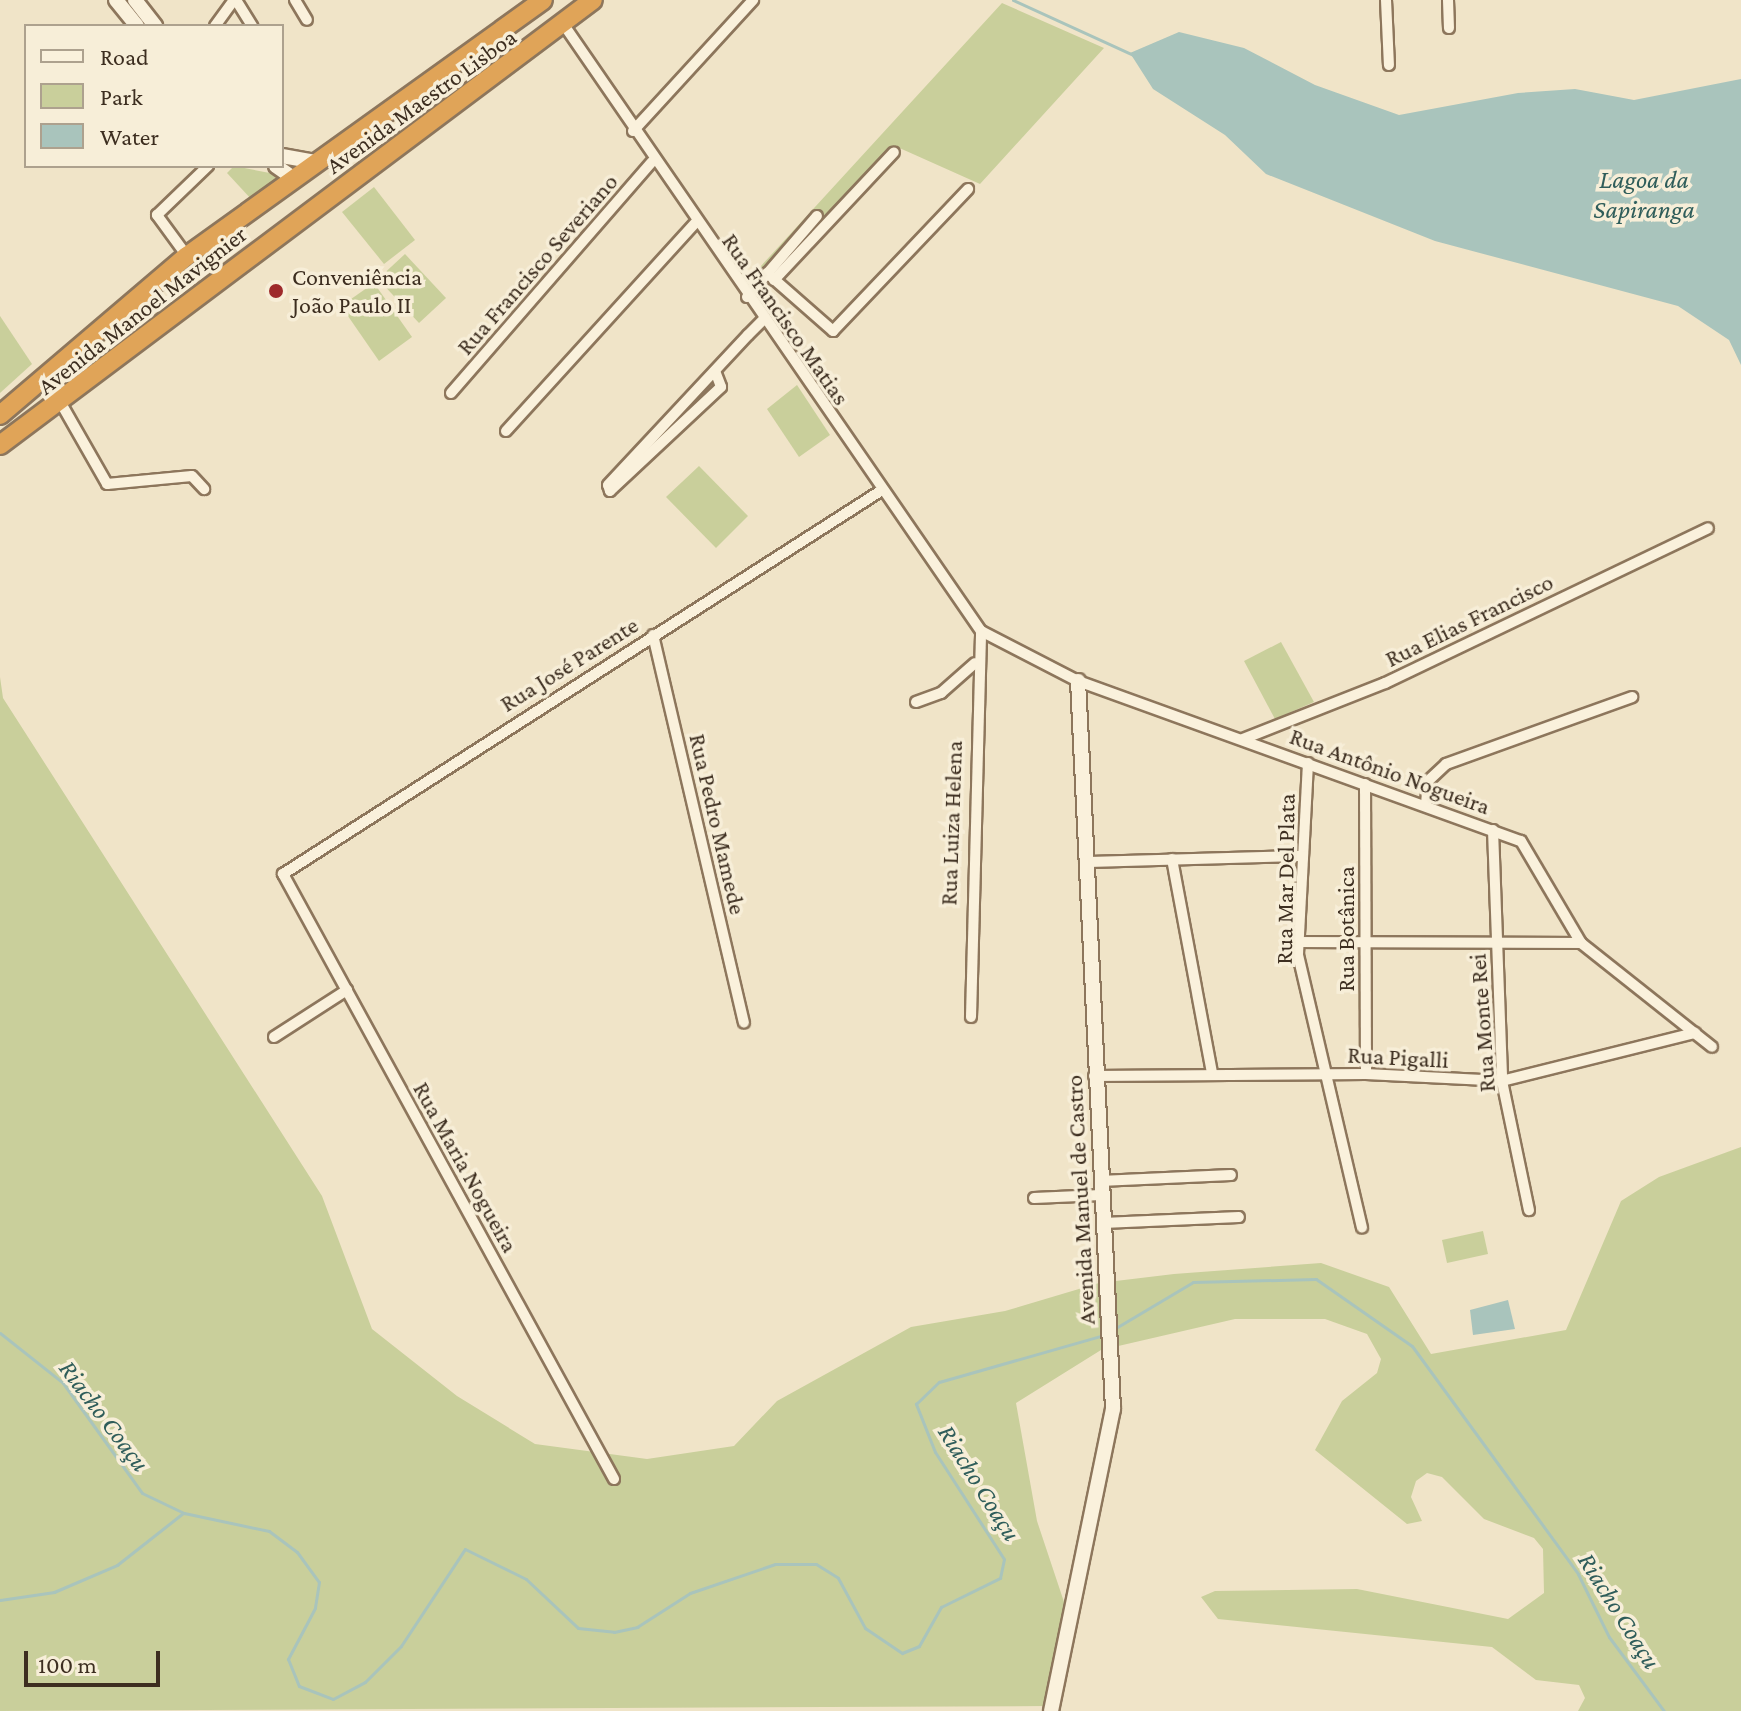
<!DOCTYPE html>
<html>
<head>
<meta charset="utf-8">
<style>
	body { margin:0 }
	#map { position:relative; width:1741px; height:1711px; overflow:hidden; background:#f0e4c8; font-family:"Crimson Pro",serif }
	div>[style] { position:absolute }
	.green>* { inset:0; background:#c9cf9b }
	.water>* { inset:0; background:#a9c4bc }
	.stream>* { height:3px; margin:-1.5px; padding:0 1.5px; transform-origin:1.5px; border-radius:1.5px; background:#a9c4bc }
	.roads { filter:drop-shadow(2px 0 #8d765c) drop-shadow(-2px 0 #8d765c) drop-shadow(0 2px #8d765c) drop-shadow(0 -2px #8d765c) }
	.street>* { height:10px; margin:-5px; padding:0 5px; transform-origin:5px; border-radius:5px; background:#faf1dc }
	.secondary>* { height:14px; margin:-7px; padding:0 7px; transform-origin:7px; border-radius:7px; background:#faf1dc }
	.highway>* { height:18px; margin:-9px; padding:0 9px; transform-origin:9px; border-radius:9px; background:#e0a458 }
	.dots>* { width:22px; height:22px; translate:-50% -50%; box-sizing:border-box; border:4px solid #f7eed8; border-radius:50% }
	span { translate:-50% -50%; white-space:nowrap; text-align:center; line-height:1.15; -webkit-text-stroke:7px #f7eed8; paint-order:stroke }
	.street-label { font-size:24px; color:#3d2e20 }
	.poi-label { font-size:24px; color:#3d2e20 }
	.left { translate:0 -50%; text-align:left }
	.water-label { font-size:26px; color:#2f5d5a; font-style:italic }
	.legend { position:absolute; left:24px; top:24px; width:260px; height:144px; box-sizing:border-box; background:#f7eed8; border:2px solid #ada18e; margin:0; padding:10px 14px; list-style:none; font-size:24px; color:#3d2e20 }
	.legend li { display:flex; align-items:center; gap:16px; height:40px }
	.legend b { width:40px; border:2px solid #ada18e }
	.scale { position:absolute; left:24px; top:1651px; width:136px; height:36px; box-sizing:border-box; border:4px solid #3d2e20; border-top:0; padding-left:10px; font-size:24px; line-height:28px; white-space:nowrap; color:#3d2e20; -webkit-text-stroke:6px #f7eed8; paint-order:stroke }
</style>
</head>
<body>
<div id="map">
	<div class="green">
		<div style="clip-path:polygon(1002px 3px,1104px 48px,980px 184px,895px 146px,759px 291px,749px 279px)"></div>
		<div style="clip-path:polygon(234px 166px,275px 174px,277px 183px,252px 200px,227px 173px)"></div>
		<div style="clip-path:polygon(374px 187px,415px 240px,384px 264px,342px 212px)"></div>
		<div style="clip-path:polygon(405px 254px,446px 298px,419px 323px,378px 279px)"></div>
		<div style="clip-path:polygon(374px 283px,412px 337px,379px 361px,341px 306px)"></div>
		<div style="clip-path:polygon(0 316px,32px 364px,0 393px)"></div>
		<div style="clip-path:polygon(797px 385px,830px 435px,799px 457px,767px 409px)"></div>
		<div style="clip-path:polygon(699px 466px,748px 516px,716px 548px,666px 497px)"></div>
		<div style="clip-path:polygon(1281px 642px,1314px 702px,1275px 719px,1244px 661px)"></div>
		<div style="clip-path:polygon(0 677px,3px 698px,322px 1196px,372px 1329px,457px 1396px,535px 1444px,647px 1459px,734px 1446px,777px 1401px,911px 1327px,1005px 1311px,1099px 1283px,1174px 1274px,1321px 1263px,1389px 1287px,1431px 1354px,1566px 1330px,1621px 1201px,1659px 1177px,1741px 1147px,1741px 1711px,1578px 1711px,1585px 1698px,1579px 1685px,1536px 1680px,1492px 1647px,1218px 1619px,1201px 1597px,1215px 1591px,1357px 1589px,1508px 1619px,1544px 1593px,1543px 1549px,1534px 1538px,1484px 1519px,1442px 1477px,1427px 1473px,1416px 1481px,1411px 1497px,1422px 1521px,1407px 1524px,1315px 1450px,1342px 1401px,1377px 1373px,1381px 1359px,1367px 1334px,1325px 1319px,1235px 1319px,1101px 1350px,1016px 1403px,1037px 1521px,1067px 1611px,1047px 1706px,0 1711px)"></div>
		<div style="clip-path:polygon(1483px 1231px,1488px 1254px,1447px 1263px,1442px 1240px)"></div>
	</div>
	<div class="water">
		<div style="clip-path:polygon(1179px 32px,1244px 48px,1315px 85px,1399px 115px,1518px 93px,1575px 89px,1634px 100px,1741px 79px,1741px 365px,1729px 340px,1678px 306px,1435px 241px,1266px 174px,1225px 135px,1153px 89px,1130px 53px)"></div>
		<div style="clip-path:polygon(1508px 1300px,1515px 1329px,1473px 1335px,1470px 1310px)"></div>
	</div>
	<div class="stream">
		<div style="left:1013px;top:0;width:132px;rotate:24.6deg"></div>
		<div style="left:1114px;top:1329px;width:92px;rotate:-30.7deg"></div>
		<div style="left:1193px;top:1282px;width:123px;rotate:-1.4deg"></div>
		<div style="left:1316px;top:1279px;width:117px;rotate:34.9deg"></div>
		<div style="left:1412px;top:1346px;width:282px;rotate:53.9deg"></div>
		<div style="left:1578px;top:1574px;width:70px;rotate:63.8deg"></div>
		<div style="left:1609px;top:1637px;width:92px;rotate:53.4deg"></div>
		<div style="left:0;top:1333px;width:80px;rotate:38.4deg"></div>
		<div style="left:63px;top:1383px;width:135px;rotate:54.3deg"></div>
		<div style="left:142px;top:1493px;width:47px;rotate:25.5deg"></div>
		<div style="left:184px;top:1513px;width:87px;rotate:12deg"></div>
		<div style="left:269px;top:1531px;width:35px;rotate:37deg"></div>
		<div style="left:297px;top:1552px;width:37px;rotate:54deg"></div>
		<div style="left:319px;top:1582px;width:26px;rotate:99deg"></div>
		<div style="left:315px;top:1608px;width:58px;rotate:117.9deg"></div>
		<div style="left:288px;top:1659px;width:29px;rotate:68deg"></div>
		<div style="left:299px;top:1686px;width:36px;rotate:21deg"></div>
		<div style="left:333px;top:1699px;width:36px;rotate:-28deg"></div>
		<div style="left:365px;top:1682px;width:51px;rotate:-45deg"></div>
		<div style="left:401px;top:1646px;width:116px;rotate:-56.6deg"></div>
		<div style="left:465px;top:1549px;width:68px;rotate:26.2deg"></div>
		<div style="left:526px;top:1579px;width:71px;rotate:43.3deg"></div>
		<div style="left:578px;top:1628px;width:36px;rotate:6deg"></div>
		<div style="left:614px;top:1632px;width:24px;rotate:-12deg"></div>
		<div style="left:637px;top:1627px;width:63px;rotate:-32.7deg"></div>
		<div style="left:690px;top:1593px;width:90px;rotate:-18.8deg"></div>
		<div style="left:775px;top:1564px;width:41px"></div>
		<div style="left:816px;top:1564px;width:26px;rotate:32deg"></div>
		<div style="left:838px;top:1578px;width:57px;rotate:61.6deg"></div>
		<div style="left:865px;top:1628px;width:45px;rotate:34deg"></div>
		<div style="left:902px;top:1653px;width:18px;rotate:-22deg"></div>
		<div style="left:919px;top:1646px;width:45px;rotate:-60.6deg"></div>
		<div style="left:941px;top:1607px;width:66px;rotate:-26.2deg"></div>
		<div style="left:1000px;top:1578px;width:19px;rotate:-78deg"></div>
		<div style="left:1004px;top:1559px;width:127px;rotate:-122.8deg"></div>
		<div style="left:935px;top:1452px;width:52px;rotate:-111.6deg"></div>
		<div style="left:916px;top:1404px;width:32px;rotate:-44deg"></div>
		<div style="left:939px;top:1382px;width:172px;rotate:-15.9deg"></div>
		<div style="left:0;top:1600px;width:55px;rotate:-8.4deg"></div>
		<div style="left:54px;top:1592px;width:69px;rotate:-23.2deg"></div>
		<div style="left:117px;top:1565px;width:84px;rotate:-38.2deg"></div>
	</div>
	<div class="roads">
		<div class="street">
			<div style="left:236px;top:0;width:31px;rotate:58deg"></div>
			<div style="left:295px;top:0;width:23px;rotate:59deg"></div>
			<div style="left:1386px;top:0;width:65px;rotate:87.4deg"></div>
			<div style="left:1448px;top:0;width:28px;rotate:88deg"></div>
			<div style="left:564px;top:25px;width:736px;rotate:55.47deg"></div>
			<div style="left:981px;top:631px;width:109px;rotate:27.3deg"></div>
			<div style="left:1078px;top:681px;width:471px;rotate:19.9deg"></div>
			<div style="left:1521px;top:841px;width:118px;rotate:59.5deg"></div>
			<div style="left:1581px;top:943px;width:167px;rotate:38.4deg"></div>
			<div style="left:215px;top:26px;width:32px;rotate:-54deg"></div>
			<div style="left:633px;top:131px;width:178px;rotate:-47.5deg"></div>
			<div style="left:187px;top:256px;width:51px;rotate:-126.2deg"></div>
			<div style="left:157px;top:215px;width:71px;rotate:-43.9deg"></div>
			<div style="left:767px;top:273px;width:88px;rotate:41.3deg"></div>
			<div style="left:833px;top:331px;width:196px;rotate:-46.4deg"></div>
			<div style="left:774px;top:280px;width:175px;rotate:-46.8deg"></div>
			<div style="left:747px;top:297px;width:107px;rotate:-49.2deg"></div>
			<div style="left:715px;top:371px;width:17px;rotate:69deg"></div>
			<div style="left:721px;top:387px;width:152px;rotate:136.9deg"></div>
			<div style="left:610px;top:491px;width:6px;rotate:-108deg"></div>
			<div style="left:608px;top:485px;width:205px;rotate:-47deg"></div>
			<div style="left:748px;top:335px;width:21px;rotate:-45deg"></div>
			<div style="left:451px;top:393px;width:306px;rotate:-49deg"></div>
			<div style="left:62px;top:405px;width:91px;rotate:60.3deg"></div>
			<div style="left:107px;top:484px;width:85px;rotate:-5.4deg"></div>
			<div style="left:192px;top:476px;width:18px;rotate:47deg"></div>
			<div style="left:506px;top:431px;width:281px;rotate:-47.7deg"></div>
			<div style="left:653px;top:635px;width:398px;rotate:76.8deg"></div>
			<div style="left:916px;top:702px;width:27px;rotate:-20deg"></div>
			<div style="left:941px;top:693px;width:45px;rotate:-41.4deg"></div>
			<div style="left:1243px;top:739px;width:153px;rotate:-21.5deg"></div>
			<div style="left:1385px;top:683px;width:358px;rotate:-25.6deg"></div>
			<div style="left:1308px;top:763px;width:192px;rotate:93deg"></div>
			<div style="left:1298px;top:955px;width:280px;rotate:76.8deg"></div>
			<div style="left:1365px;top:784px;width:290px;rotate:89.8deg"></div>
			<div style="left:1426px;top:804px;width:23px;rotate:-85deg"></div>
			<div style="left:1428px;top:781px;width:25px;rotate:-43deg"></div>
			<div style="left:1446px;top:764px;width:198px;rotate:-19.8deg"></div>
			<div style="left:1493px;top:830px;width:251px;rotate:87.9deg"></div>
			<div style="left:1502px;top:1081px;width:132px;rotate:78.2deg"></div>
			<div style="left:1172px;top:859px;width:217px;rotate:79.4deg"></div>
			<div style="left:1085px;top:862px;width:217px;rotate:-1.6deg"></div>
			<div style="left:1299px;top:942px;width:282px;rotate:0.2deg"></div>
			<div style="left:971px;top:1017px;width:386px;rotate:-88.5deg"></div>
			<div style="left:274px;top:1037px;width:87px;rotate:-32.8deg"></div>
			<div style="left:1094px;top:1076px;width:272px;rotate:-0.4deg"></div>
			<div style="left:1366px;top:1074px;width:136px;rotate:2.9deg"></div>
			<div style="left:1502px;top:1081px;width:199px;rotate:-14deg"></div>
			<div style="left:1100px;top:1181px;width:131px;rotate:-2.6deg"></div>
			<div style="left:1034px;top:1198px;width:67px;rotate:-2.6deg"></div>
			<div style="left:1103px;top:1223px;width:136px;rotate:-2.5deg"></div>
			<div style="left:614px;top:1479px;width:690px;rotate:-118.68deg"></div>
			<div style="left:283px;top:874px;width:708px;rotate:-32.66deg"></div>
		</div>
		<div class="secondary">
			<div style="left:116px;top:0;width:33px;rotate:51deg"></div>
			<div style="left:135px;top:0;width:33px;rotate:52deg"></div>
			<div style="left:282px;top:156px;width:35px;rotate:10deg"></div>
			<div style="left:276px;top:166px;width:21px;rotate:35deg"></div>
			<div style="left:1051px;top:1711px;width:308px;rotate:-78.4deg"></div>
			<div style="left:1113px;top:1409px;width:729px;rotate:-92.75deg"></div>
		</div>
		<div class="highway">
			<div style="left:0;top:415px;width:245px;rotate:-40.4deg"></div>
			<div style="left:187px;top:256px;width:438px;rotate:-35.7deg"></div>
			<div style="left:0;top:445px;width:741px;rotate:-36.89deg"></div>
		</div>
	</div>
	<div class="dots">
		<div style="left:276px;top:291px;background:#9e2a2b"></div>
	</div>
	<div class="street-label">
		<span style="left:421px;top:101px;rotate:-36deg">Avenida Maestro Lisboa</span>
		<span style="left:537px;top:264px;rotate:-49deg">Rua Francisco Severiano</span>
		<span style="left:142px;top:310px;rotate:-38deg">Avenida Manoel Mavignier</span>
		<span style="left:786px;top:319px;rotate:55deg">Rua Francisco Matias</span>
		<span style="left:1469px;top:620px;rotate:-26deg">Rua Elias Francisco</span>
		<span style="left:569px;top:664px;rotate:-32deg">Rua José Parente</span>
		<span style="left:1390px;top:771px;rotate:20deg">Rua Antônio Nogueira</span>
		<span style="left:951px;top:823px;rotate:-88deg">Rua Luiza Helena</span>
		<span style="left:718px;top:824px;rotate:77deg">Rua Pedro Mamede</span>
		<span style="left:1285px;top:879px;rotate:-89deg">Rua Mar Del Plata</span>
		<span style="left:1346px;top:929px;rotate:-90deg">Rua Botânica</span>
		<span style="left:1482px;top:1023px;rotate:-94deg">Rua Monte Rei</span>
		<span style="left:1398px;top:1057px;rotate:3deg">Rua Pigalli</span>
		<span style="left:466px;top:1167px;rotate:61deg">Rua Maria Nogueira</span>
		<span style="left:1080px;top:1200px;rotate:-93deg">Avenida Manuel de Castro</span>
	</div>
	<div class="poi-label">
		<span class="left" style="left:292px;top:291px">Conveniência<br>João Paulo II</span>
	</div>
	<div class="water-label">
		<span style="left:1644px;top:195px">Lagoa da<br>Sapiranga</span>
		<span style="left:104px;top:1416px;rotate:53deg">Riacho Coaçu</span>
		<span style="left:979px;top:1483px;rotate:58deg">Riacho Coaçu</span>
		<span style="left:1619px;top:1611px;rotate:58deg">Riacho Coaçu</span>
	</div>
	<ul class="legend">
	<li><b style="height:10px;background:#faf1dc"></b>Road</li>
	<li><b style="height:22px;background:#c9cf9b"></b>Park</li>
	<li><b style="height:22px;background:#a9c4bc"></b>Water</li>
	</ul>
	<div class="scale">100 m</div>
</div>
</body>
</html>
